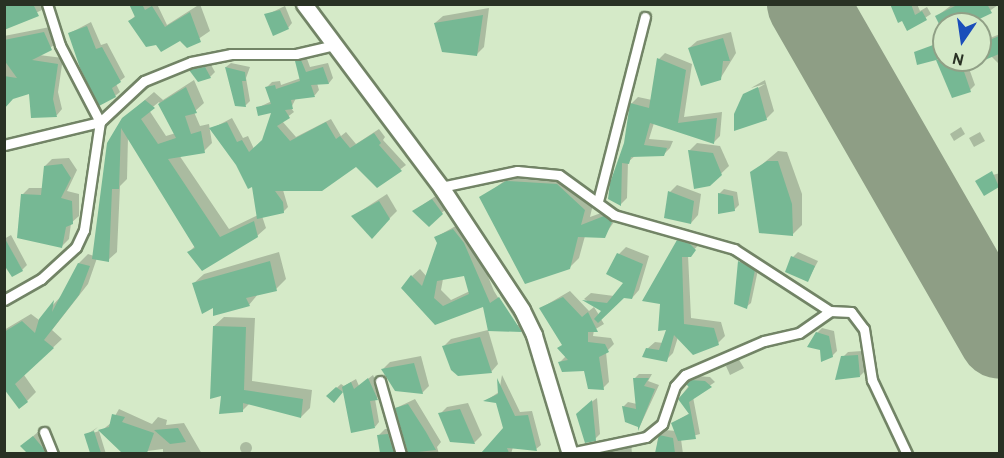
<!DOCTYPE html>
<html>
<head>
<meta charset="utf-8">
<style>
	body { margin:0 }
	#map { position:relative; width:1004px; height:458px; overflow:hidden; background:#d5eac8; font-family:Overpass,sans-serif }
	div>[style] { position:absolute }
	.shadow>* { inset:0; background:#0003 }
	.round { border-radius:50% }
	.runway>* { height:82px; margin:-41px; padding:0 41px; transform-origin:41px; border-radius:41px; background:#8e9e85 }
	.building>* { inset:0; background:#76b894 }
	.roads { filter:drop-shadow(2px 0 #728466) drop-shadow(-2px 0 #728466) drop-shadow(0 2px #728466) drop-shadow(0 -2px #728466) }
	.street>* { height:9px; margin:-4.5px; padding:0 4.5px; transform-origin:4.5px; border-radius:4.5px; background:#fff }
	.primary>* { height:15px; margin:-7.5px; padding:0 7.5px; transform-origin:7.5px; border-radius:7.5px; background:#fff }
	span { translate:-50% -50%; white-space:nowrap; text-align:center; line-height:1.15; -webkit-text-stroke:4.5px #d5eac8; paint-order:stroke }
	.frame { position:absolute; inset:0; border:6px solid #293124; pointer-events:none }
	.north { position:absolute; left:932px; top:12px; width:60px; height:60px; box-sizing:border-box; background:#d5eac8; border:2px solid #90a086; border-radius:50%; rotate:193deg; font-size:16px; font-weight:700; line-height:24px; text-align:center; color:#293124 }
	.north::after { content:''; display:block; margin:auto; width:21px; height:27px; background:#1a4eba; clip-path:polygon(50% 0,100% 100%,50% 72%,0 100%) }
</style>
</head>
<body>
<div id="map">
	<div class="shadow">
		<div style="clip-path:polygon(4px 4px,42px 4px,44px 9px,4px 28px)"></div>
		<div style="clip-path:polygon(131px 4px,157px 4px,167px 25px,200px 4px,210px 31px,188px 46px,180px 39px,156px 43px,129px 22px,136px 15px)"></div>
		<div style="clip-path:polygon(892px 4px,917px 4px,920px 11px,927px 7px,931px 14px,908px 29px)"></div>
		<div style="clip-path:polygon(953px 4px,998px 5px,971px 24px,944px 24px,944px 30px,937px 16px)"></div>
		<div style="clip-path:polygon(285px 6px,292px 23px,288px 28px,266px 15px)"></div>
		<div style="clip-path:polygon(489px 8px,484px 47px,476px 55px,435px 23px,443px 16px)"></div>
		<div style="clip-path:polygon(91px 22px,101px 45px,107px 43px,125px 77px,116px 84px,120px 92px,115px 96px,70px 33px)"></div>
		<div style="clip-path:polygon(50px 27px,57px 43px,39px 55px,63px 58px,58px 92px,62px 109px,57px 115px,32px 117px,30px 92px,13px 97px,4px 107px,4px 36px)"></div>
		<div style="clip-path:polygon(731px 32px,736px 53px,720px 79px,689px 48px,697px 41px)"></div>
		<div style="clip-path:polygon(1000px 34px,1000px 65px,991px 56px,974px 63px,972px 60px,980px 60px,980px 42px)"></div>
		<div style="clip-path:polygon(665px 53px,692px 64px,684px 117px,722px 112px,720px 136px,713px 143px,654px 123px,649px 139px,673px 141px,670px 148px,664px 154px,636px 155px,628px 162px,627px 198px,621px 204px,610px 198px,626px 144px,631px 104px,638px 97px,652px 100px,659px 59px)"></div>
		<div style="clip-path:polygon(evenodd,306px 56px,310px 67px,328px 63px,333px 78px,329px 83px,317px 83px,319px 90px,315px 95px,296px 98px,291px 108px,294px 112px,282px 121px,296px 137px,331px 119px,341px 136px,346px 132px,356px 144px,379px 129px,385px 137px,383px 140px,406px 165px,378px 186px,356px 165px,283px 190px,288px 207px,283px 212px,262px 216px,266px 228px,257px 236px,189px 252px,195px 246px,128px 137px,127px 179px,120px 186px,117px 252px,108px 260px,97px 258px,88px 284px,52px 330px,62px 339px,24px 375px,36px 392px,27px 401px,7px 390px,4px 392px,4px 330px,31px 314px,39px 320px,64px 293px,79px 263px,88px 254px,94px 256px,108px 143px,123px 119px,154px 92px,163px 100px,194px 80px,204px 103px,194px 112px,200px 126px,209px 124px,212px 143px,204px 151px,179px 155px,229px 229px,258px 215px,254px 184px,211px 129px,232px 118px,243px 138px,248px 136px,254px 149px,263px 140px,273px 111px,257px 108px,272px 101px,267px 87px,272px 82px,280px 81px,281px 85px,301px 78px,296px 62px,306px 56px,159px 102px,176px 133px,166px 136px,149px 110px,159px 102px)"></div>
		<div style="clip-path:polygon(943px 56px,944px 60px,966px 60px,975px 85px,970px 90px,938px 61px)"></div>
		<div style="clip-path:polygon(210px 63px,215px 72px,210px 77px,191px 70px)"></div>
		<div style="clip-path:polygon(231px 63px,250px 67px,246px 78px,250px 101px,246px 105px,236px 105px,226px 67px)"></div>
		<div style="clip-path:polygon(765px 80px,774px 111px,766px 119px,748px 94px,765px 84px,751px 88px)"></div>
		<div style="clip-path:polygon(961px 127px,965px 134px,954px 141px,950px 134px)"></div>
		<div style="clip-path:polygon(980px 132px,985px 141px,974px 147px,969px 138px)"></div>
		<div style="clip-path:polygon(697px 143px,720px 146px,729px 166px,709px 185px,689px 151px)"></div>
		<div style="clip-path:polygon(778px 151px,787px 152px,802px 194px,802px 225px,792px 235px,752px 173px)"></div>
		<div style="clip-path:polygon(69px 158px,77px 170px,67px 191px,79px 194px,79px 216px,71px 223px,69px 239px,62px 246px,22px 195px,29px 188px,43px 188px,45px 166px,52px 159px)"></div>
		<div style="clip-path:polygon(517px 172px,567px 175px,594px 200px,590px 217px,615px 208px,621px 212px,604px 236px,585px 236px,579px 258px,569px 268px,481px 198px)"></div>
		<div style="clip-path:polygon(1000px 173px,1000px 185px,985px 194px,982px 178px)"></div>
		<div style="clip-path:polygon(677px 185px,701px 194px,698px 215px,691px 223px,670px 192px)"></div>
		<div style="clip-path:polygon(724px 189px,737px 192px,739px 205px,734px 210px,719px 194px)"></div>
		<div style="clip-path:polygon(387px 194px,397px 211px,372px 236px,353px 216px)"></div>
		<div style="clip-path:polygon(437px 195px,447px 208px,429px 225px,414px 211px)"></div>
		<div style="clip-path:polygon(evenodd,461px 223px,471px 235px,494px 291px,515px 325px,519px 325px,500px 295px,507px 291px,528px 324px,521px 331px,489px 329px,484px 305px,435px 324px,412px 276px,420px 269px,427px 277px,439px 243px,436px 237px,461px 223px,465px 274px,470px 291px,451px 300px,441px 290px,443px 279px,465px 274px)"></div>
		<div style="clip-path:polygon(685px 234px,702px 242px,688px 255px,691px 318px,721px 322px,725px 336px,718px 343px,678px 337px,673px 353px,666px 360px,647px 349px,655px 342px,663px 343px,668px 329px,678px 241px)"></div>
		<div style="clip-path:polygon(11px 235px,27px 265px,22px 270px,4px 239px)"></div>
		<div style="clip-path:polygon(626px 247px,649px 256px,639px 290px,632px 298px,624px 297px,601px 319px,604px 324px,594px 330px,593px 336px,611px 338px,614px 344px,606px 352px,609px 382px,603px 388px,585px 369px,560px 362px,566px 356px,563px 345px,541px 308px,570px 291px,589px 311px,594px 307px,599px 315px,603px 310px,584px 299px,591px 293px,614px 296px,625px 282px,619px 254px)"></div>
		<div style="clip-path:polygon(279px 252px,286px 279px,276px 289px,258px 294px,249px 305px,215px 306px,194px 283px,204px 274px)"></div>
		<div style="clip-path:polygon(798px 252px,818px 261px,808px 280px,793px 257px)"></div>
		<div style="clip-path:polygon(744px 257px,759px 265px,751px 303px,746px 307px,736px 303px,740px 261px)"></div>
		<div style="clip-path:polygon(224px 317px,255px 318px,252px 381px,312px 390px,310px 408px,301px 417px,250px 403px,242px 411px,223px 394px,214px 326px)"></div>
		<div style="clip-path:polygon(822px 328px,834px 331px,837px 351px,832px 356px,817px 333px)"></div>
		<div style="clip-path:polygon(488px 330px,498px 364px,491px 372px,444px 346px,451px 339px)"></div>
		<div style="clip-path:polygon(862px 351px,865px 371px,860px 376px,843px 357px,848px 352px)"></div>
		<div style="clip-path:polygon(421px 356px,429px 386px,422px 393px,383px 369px,390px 362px)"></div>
		<div style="clip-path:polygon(738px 358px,744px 368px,730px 375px,726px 366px)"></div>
		<div style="clip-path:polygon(639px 374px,652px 374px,648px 381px,659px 385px,639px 428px,623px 407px,628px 402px,637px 404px,635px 378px)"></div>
		<div style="clip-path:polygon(373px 375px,382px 395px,375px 399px,379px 422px,375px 427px,344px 390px,338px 397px,328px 396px,341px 384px,344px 386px,356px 379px,359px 386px)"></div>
		<div style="clip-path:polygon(502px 375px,520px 412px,532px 411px,541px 445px,536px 449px,513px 447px,511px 454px,483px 454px,504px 429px,497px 401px,487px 400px,499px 392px)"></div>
		<div style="clip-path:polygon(696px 376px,710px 377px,715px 382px,693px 397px,700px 434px,681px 439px,683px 454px,656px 454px,658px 438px,665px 430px,676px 431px,673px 423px,690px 413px,679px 399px)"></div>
		<div style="clip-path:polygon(597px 398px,600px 434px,595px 439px,582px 409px)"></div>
		<div style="clip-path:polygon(415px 399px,441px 442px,437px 447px,439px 454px,409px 454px,396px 408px)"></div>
		<div style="clip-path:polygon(468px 403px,482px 435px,474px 443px,451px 441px,440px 414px,447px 407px)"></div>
		<div style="clip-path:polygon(119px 409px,152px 424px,158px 417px,167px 420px,166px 425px,184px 423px,202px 454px,163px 454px,163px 449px,124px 454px,101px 431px,111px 423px)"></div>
		<div style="clip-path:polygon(98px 427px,90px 434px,99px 431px,106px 454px,92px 454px,86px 435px)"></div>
		<div style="clip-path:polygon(385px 429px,394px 429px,403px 454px,382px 454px,379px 435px)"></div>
		<div style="clip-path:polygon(39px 431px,55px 454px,28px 454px,22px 446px)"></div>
		<div class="round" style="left:240px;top:442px;width:12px;height:12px"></div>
		<div style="clip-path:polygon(631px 442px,632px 454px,592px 454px,597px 449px)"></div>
	</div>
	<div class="runway">
		<div style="left:808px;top:4px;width:385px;rotate:60.1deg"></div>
	</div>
	<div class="building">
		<div style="clip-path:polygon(4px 4px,33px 4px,39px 16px,4px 30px)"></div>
		<div style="clip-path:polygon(129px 4px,142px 4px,145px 10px,152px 6px,165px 27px,190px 12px,201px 42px,187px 48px,180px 41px,161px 52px,156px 45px,146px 47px,128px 21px,135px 17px)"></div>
		<div style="clip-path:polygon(890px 4px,911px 4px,915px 15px,922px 11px,927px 20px,907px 31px,902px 21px,898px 23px)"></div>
		<div style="clip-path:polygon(959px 4px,987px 4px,992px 13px,969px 24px,939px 24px,935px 16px)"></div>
		<div style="clip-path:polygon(280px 10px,289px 29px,273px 36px,264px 14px)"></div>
		<div style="clip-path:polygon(483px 15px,477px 56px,442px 52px,434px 23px)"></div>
		<div style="clip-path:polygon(87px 26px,96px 49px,102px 47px,121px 82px,112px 88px,116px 97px,99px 106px,80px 68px,68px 33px)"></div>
		<div style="clip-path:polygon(44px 32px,52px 50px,32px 60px,58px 64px,53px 99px,57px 117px,31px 118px,29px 94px,13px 99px,4px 109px,4px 76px,17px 78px,4px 60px,4px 40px)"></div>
		<div style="clip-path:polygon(999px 36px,999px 54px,980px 62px,980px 44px)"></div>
		<div style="clip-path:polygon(723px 38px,730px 61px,723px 61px,721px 80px,701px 86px,688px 48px)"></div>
		<div style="clip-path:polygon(944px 41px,944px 58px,917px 65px,914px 52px)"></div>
		<div style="clip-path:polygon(657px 58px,686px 70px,678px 123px,717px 118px,714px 144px,650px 123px,644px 145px,667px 148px,664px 156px,631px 157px,629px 164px,622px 163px,621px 206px,608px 199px,610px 183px,624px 143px,630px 103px,649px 108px)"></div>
		<div style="clip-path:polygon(301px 60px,306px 72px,323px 67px,329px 84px,311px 85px,315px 97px,291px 100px,293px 109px,285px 110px,290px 118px,277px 126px,290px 141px,326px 122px,336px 139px,340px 136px,350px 148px,374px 133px,381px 143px,379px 145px,402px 171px,377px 188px,356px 167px,322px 191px,275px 191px,283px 202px,284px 213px,257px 219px,252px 187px,248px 189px,236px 165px,209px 128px,227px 122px,237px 142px,242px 140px,249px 152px,262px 140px,271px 113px,258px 116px,256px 107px,271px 104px,265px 87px,275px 85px,276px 89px,300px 81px,295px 61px)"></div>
		<div style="clip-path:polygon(936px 60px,960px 60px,971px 92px,952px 98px)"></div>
		<div style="clip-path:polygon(205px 67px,211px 78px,198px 82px,189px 70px)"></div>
		<div style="clip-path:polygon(225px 67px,245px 72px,246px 81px,242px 81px,246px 107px,235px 106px)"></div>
		<div style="clip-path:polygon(186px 87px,197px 113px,185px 116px,191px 134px,201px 131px,205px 153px,168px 159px,220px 237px,254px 221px,258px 237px,202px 271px,187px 252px,195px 248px,121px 128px,119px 189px,112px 189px,109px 262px,92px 259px,107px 143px,122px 118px,145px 100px,155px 108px,141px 119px,158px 144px,176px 138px,158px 104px)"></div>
		<div style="clip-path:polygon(758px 87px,767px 120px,734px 131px,734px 114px,743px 94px)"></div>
		<div style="clip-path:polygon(688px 150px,713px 153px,722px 175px,710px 186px,694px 189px)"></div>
		<div style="clip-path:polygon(767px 161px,778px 161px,792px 204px,793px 236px,759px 233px,750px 172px)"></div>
		<div style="clip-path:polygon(62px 164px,71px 178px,61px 198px,72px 201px,73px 224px,66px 227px,62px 248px,17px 238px,21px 194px,41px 195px,44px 166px)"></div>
		<div style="clip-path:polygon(992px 171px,999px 187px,984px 196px,975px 181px)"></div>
		<div style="clip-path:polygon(506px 181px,557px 184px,585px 210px,581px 225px,604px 216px,612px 222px,605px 238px,578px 237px,570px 269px,525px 284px,479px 197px)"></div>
		<div style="clip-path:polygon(668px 191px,694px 201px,691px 224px,664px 218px)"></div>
		<div style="clip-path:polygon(718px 193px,733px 196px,735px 211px,718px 214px)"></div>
		<div style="clip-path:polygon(432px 199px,443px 214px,429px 227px,412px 211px)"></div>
		<div style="clip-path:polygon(379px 201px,390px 219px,372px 239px,351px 216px)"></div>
		<div style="clip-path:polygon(evenodd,453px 229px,464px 243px,490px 303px,499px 297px,522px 332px,488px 331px,483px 307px,435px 325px,401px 288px,411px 275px,422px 286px,437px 243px,434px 237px,453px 229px,464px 276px,469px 294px,443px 306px,434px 298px,437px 281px,464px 276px)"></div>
		<div style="clip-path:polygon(4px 237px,23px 271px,12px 277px,4px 265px)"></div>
		<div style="clip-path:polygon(677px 240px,690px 244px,696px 250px,691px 257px,682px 257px,684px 324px,714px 328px,719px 345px,693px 355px,674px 335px,667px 362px,642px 357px,646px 348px,659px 350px,666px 330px,658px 331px,660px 304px,642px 301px)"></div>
		<div style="clip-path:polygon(617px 253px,643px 264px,632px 299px,624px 298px,598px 323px,594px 319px,601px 311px,582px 300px,607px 303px,623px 283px,606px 274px)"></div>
		<div style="clip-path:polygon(791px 256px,815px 266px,808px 282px,785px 272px)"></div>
		<div style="clip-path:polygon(270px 261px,277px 291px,246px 298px,250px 306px,213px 316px,213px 308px,202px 314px,192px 283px)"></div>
		<div style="clip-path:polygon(738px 261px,755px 270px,747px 309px,734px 304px)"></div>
		<div style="clip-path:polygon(78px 263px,90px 266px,79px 295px,44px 340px,54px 348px,15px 384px,28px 402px,19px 409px,4px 389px,4px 332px,22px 321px,35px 333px,39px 319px,54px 300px,52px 312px)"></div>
		<div style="clip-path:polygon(563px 297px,582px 317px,588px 312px,598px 332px,588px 332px,588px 342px,605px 344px,609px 352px,599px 357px,604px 390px,588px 389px,584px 371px,562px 372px,558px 362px,568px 360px,557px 348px,562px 345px,539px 308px)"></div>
		<div style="clip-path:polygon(213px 326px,246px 327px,244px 390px,303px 399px,301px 418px,243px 403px,243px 412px,219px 414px,221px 396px,210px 399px)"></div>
		<div style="clip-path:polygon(816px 332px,829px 336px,833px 357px,821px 362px,820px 350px,807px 347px)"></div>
		<div style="clip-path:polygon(480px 337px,492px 373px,458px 376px,451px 370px,442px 346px)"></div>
		<div style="clip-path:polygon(858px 355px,860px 377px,835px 380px,841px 356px)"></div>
		<div style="clip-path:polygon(414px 363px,423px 394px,395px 391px,381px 369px)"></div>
		<div style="clip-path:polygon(368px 378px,378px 400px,370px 401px,375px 428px,351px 433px,343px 392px,334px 403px,326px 396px,336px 387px,343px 392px,342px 387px,351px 382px,354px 389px)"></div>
		<div style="clip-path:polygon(497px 378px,515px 416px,528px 415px,537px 451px,507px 448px,509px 453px,481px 453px,503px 428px,496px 403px,483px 401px,498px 394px)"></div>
		<div style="clip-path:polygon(633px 378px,649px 378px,644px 386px,655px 389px,638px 431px,638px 427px,625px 422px,622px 406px,636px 409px)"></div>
		<div style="clip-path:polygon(690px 380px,705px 381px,712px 387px,689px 402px,696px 439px,678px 441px,671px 423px,689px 414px,678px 399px,689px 387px,686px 384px)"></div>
		<div style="clip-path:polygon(592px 400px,596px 441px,585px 443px,576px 414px)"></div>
		<div style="clip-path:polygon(408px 404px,426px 432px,436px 450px,408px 453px,395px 408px)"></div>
		<div style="clip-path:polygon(460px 409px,475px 444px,450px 442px,438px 413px)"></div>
		<div style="clip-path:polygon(112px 414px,125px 417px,122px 422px,154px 433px,147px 453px,122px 453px,98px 430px,109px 427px)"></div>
		<div style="clip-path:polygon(178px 428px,186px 442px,170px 444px,154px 430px)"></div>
		<div style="clip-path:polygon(94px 431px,101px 453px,90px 453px,84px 434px)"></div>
		<div style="clip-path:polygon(388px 434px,394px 453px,380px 453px,377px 435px)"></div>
		<div style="clip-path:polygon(659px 435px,673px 438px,675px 453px,655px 453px)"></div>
		<div style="clip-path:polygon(33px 436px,43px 448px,45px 453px,27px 453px,20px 446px)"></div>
	</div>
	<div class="roads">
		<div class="street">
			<div style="left:4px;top:145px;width:99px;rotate:-13.5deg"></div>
			<div style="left:100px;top:122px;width:87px;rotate:-117.5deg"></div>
			<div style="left:60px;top:45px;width:43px;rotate:-107.6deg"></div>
			<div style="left:441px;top:187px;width:78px;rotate:-11.9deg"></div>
			<div style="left:517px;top:171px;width:42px;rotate:5.4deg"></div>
			<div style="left:559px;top:175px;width:68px;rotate:36deg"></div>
			<div style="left:614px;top:215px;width:125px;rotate:15.8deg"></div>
			<div style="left:734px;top:249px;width:114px;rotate:32.9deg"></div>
			<div style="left:830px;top:311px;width:21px;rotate:3deg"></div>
			<div style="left:851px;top:312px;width:21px;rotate:53deg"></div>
			<div style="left:864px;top:329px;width:52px;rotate:81.1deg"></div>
			<div style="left:872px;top:380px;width:82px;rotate:64.7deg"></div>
			<div style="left:598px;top:201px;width:190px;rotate:-75.7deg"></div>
			<div style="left:4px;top:300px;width:43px;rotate:-29.6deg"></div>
			<div style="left:41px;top:279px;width:47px;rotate:-42.4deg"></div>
			<div style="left:76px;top:247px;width:19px;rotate:-65deg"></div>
			<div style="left:84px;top:230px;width:109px;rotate:-81.6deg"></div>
			<div style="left:100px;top:122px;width:60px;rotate:-43deg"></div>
			<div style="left:144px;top:81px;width:51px;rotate:-22deg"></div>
			<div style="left:191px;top:62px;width:41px;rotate:-11.3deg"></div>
			<div style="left:231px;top:54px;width:65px"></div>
			<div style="left:296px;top:54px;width:39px;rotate:-13deg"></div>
			<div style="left:380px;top:381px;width:76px;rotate:74deg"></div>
			<div style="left:44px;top:432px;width:24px;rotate:68deg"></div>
			<div style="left:570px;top:453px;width:78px;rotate:-11.9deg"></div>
			<div style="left:646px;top:437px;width:21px;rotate:-39deg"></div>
			<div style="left:662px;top:424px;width:40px;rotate:-71.1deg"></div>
			<div style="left:675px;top:386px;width:15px;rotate:-48deg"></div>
			<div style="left:685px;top:375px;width:86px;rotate:-23.3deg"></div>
			<div style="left:764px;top:341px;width:36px;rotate:-13deg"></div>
			<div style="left:799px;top:333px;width:38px;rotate:-35deg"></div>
		</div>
		<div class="primary">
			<div style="left:304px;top:4px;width:229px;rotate:53.2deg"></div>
			<div style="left:441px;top:187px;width:147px;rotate:56.6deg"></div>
			<div style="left:522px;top:310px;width:28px;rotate:64deg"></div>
			<div style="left:534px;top:335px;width:124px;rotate:73.2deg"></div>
		</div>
	</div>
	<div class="frame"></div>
	<div class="north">N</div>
</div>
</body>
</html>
